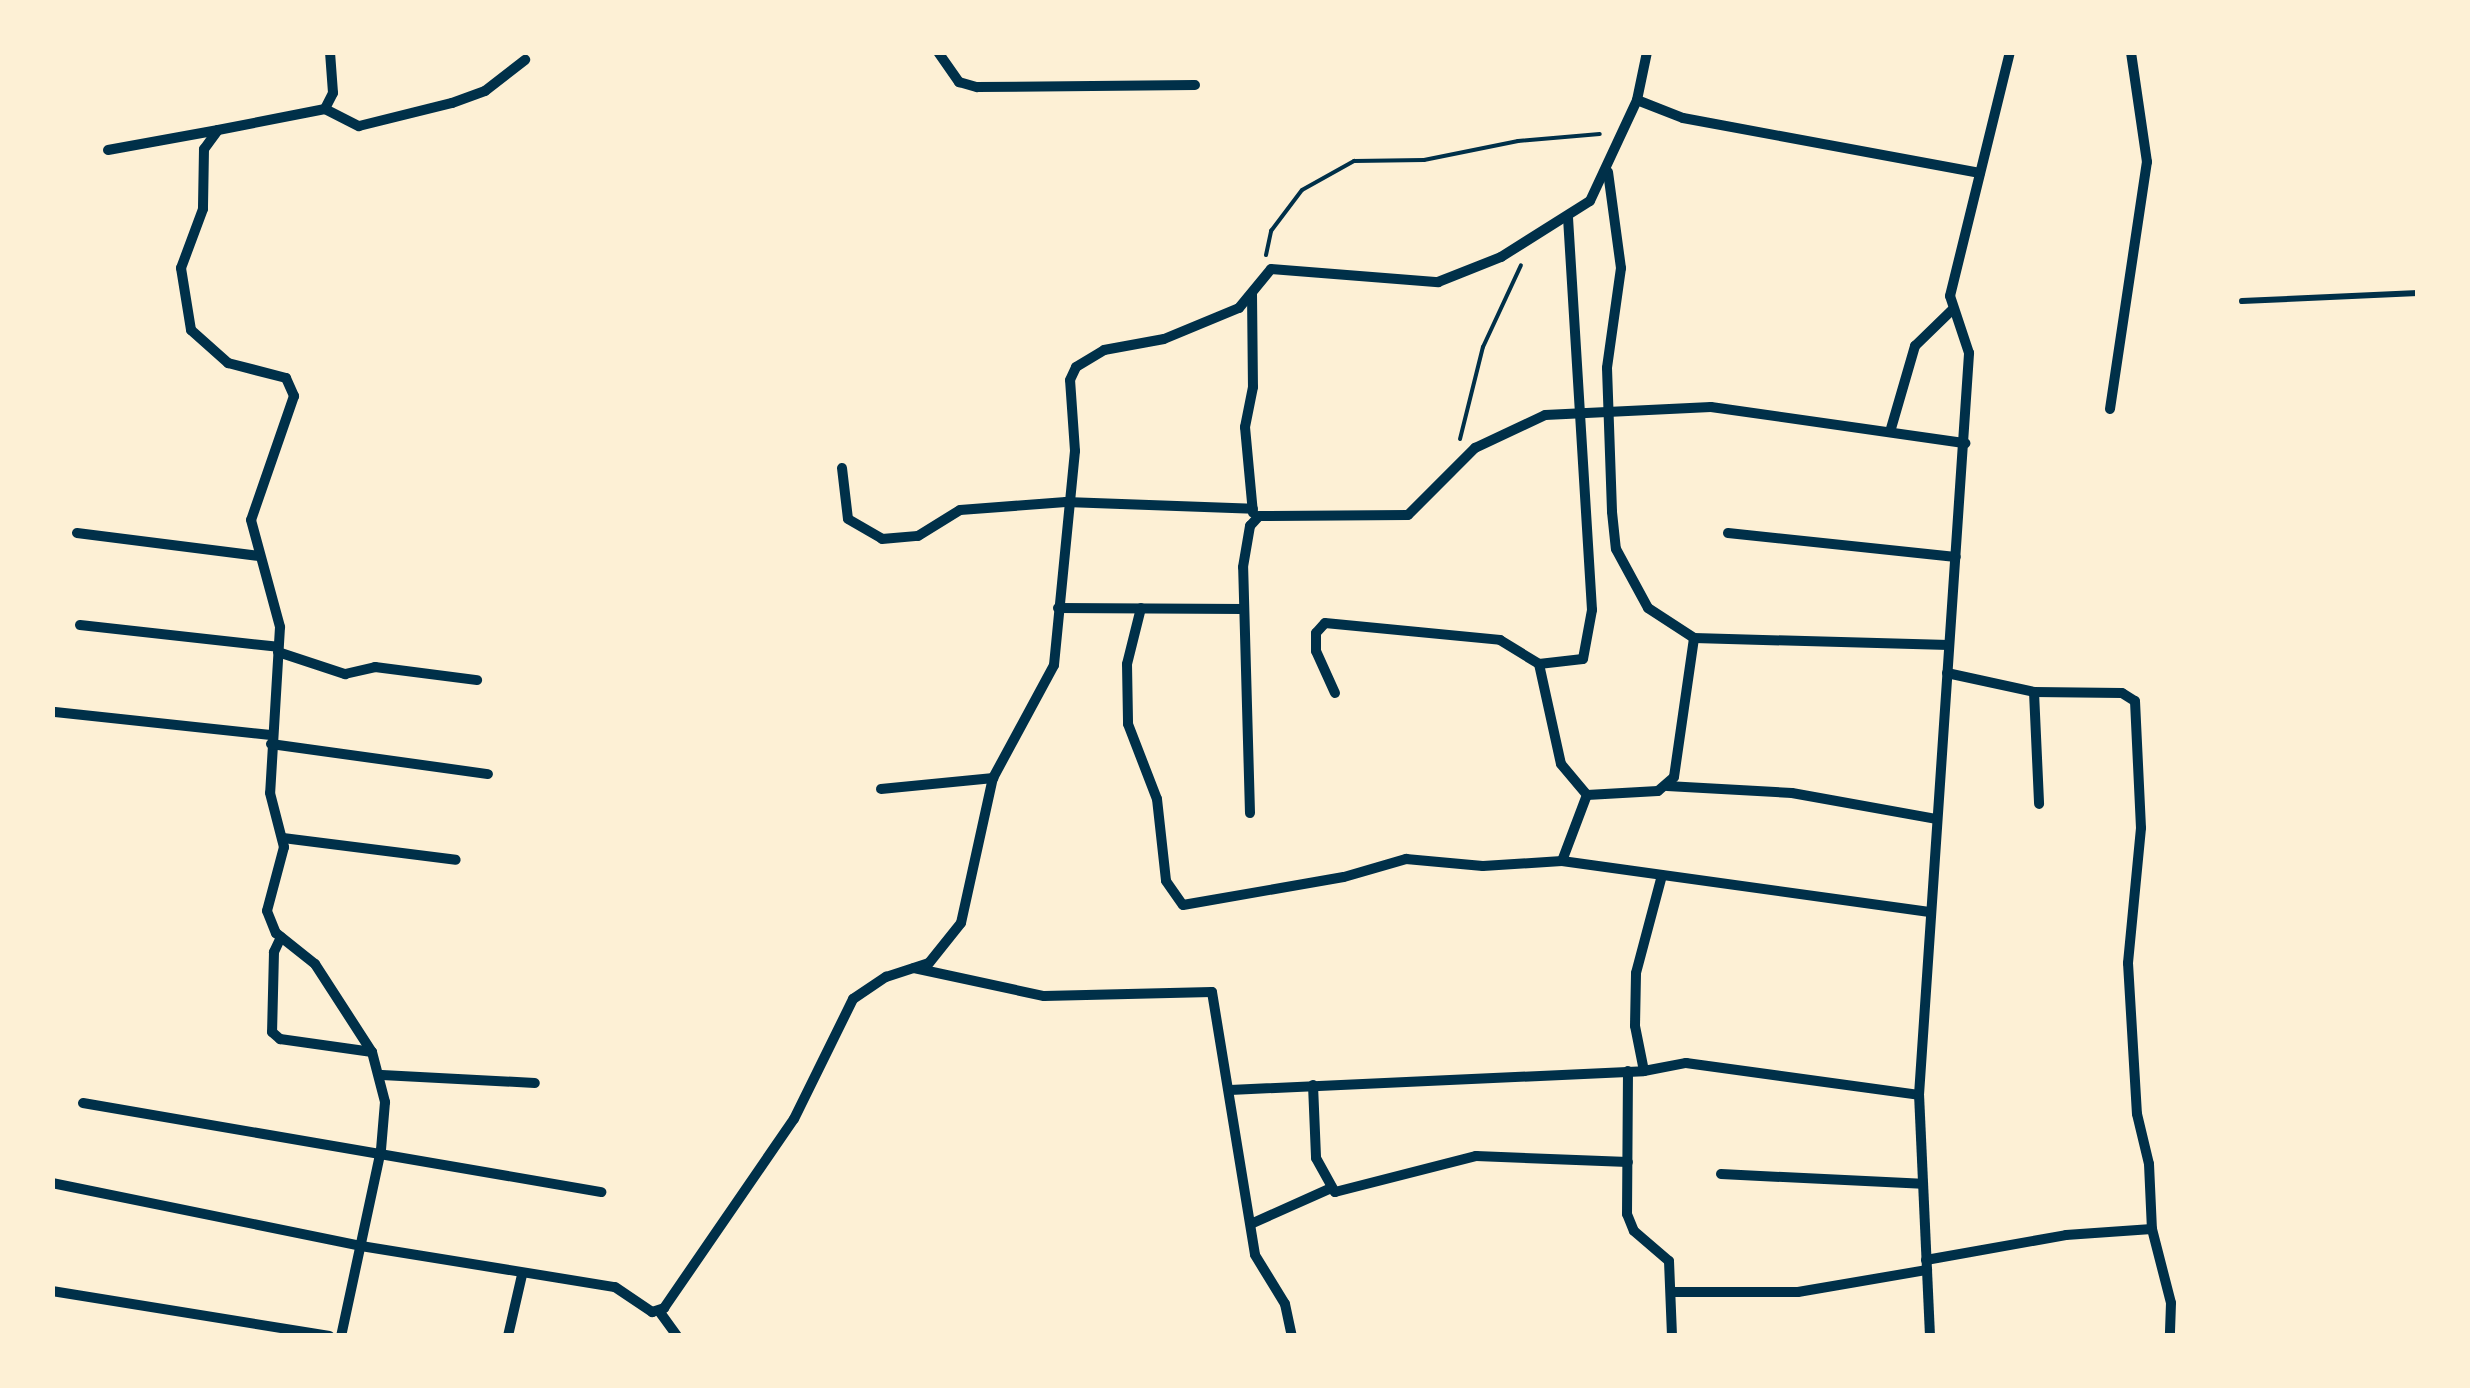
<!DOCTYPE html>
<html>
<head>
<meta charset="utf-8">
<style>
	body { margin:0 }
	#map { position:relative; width:2470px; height:1388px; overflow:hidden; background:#fdf0d5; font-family:"Titillium Web",sans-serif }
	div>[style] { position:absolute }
	.path>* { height:4px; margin:-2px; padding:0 2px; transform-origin:2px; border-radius:2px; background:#003049 }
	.service>* { height:6px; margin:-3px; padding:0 3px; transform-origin:3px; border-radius:3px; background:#003049 }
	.minor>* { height:10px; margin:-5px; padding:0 5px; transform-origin:5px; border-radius:5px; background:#003049 }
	span { translate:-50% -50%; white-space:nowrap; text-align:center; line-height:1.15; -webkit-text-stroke:8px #fdf0d5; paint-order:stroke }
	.frame { position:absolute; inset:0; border:55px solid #fdf0d5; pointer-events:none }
</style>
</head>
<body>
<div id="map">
	<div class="path">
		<div style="left:1266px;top:255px;width:25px;rotate:-78deg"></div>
		<div style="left:1271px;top:231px;width:51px;rotate:-52.9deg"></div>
		<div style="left:1302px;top:190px;width:60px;rotate:-29.1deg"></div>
		<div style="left:1354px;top:161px;width:70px;rotate:-0.8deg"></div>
		<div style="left:1424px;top:160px;width:96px;rotate:-11.4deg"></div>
		<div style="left:1518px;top:141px;width:82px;rotate:-4.9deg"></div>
		<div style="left:1460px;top:439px;width:95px;rotate:-76deg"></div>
		<div style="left:1483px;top:347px;width:90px;rotate:-65.1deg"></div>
	</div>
	<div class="service">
		<div style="left:2242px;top:301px;width:176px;rotate:-2.6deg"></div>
	</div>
	<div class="minor">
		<div style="left:330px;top:52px;width:41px;rotate:85.8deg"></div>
		<div style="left:333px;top:93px;width:18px;rotate:117deg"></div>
		<div style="left:325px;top:109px;width:109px;rotate:168.9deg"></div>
		<div style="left:218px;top:130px;width:24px;rotate:126deg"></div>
		<div style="left:204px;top:149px;width:60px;rotate:91deg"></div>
		<div style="left:203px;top:209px;width:63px;rotate:110.4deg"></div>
		<div style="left:181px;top:268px;width:63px;rotate:80.8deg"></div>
		<div style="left:191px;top:330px;width:50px;rotate:41.7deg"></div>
		<div style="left:228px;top:363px;width:60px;rotate:14.5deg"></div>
		<div style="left:286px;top:378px;width:20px;rotate:66deg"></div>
		<div style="left:294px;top:396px;width:131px;rotate:109.1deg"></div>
		<div style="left:251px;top:520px;width:111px;rotate:74.8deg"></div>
		<div style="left:280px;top:627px;width:166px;rotate:93.4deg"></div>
		<div style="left:270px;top:793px;width:56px;rotate:75.5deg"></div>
		<div style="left:284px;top:847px;width:66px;rotate:104.9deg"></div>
		<div style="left:267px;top:911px;width:24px;rotate:68deg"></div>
		<div style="left:276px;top:933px;width:50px;rotate:38.5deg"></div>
		<div style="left:315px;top:964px;width:105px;rotate:57.1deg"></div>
		<div style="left:372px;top:1052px;width:52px;rotate:75.4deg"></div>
		<div style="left:385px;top:1102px;width:48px;rotate:94.8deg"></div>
		<div style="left:381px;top:1150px;width:190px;rotate:102.1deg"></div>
		<div style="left:938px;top:52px;width:37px;rotate:55deg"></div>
		<div style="left:959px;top:82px;width:19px;rotate:16deg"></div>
		<div style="left:977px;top:87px;width:218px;rotate:-0.5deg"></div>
		<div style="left:1637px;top:100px;width:49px;rotate:21.4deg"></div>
		<div style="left:1683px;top:118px;width:302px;rotate:10.5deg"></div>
		<div style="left:325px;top:109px;width:38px;rotate:27deg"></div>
		<div style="left:359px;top:126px;width:96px;rotate:-13.9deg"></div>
		<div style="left:452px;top:103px;width:35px;rotate:-20deg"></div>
		<div style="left:485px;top:91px;width:51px;rotate:-37.8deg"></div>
		<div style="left:108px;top:150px;width:112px;rotate:-10.3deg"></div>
		<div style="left:1608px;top:172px;width:97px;rotate:82.3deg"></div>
		<div style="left:1621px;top:268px;width:101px;rotate:98deg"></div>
		<div style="left:1607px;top:368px;width:144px;rotate:88deg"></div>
		<div style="left:1612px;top:512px;width:37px;rotate:84deg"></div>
		<div style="left:1616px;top:549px;width:67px;rotate:61.5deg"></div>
		<div style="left:1648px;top:608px;width:55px;rotate:33.1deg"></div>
		<div style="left:1694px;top:638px;width:255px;rotate:1.6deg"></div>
		<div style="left:1252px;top:294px;width:93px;rotate:89.4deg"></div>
		<div style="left:1253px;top:387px;width:41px;rotate:101.3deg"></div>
		<div style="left:1245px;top:427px;width:86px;rotate:84.7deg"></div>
		<div style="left:2110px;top:409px;width:250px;rotate:-81.5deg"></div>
		<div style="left:2147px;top:162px;width:111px;rotate:-98.3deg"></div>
		<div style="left:1890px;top:432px;width:90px;rotate:-73.8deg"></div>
		<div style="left:1915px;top:346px;width:52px;rotate:-44.2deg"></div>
		<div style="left:842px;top:468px;width:51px;rotate:83.3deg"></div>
		<div style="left:848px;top:519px;width:39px;rotate:30deg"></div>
		<div style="left:882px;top:539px;width:36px;rotate:-5deg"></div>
		<div style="left:918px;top:536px;width:49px;rotate:-31.8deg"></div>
		<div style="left:960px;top:510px;width:106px;rotate:-4.3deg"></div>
		<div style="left:1066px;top:502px;width:187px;rotate:2.1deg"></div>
		<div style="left:77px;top:533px;width:184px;rotate:7.2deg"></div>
		<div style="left:1728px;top:533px;width:229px;rotate:6deg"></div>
		<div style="left:1058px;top:608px;width:186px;rotate:0.3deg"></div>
		<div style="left:1141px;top:608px;width:58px;rotate:104deg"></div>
		<div style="left:1127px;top:664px;width:60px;rotate:89deg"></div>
		<div style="left:1128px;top:724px;width:80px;rotate:68.9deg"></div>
		<div style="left:1157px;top:799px;width:82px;rotate:83.7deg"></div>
		<div style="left:1166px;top:881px;width:29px;rotate:55deg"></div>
		<div style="left:1183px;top:905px;width:163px;rotate:-9.9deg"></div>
		<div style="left:1344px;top:877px;width:65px;rotate:-16.2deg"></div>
		<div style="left:1406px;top:859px;width:77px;rotate:5.2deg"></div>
		<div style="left:1483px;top:866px;width:79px;rotate:-3.6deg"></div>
		<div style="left:1562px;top:861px;width:71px;rotate:-69.3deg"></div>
		<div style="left:1587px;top:795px;width:71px;rotate:-3.2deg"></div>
		<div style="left:1658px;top:791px;width:21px;rotate:-41deg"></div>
		<div style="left:1674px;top:777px;width:140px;rotate:-81.8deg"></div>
		<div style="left:80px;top:625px;width:199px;rotate:6.3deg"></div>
		<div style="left:278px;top:652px;width:71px;rotate:18.2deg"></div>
		<div style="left:345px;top:674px;width:31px;rotate:-13deg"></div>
		<div style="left:375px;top:667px;width:103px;rotate:7.3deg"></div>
		<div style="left:1539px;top:664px;width:44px;rotate:-6.5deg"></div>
		<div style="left:1583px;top:659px;width:50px;rotate:-79.6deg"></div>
		<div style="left:1592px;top:610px;width:393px;rotate:-93.5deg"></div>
		<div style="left:1947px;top:673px;width:89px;rotate:12.3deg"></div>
		<div style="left:2034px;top:692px;width:88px;rotate:0.7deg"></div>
		<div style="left:2122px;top:693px;width:15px;rotate:32deg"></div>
		<div style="left:2135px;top:701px;width:127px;rotate:87.3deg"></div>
		<div style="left:2141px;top:828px;width:136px;rotate:95.5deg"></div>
		<div style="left:2128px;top:963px;width:151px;rotate:86.6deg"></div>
		<div style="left:2137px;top:1114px;width:51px;rotate:76.5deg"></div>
		<div style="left:2149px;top:1164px;width:65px;rotate:87.4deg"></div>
		<div style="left:2152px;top:1229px;width:76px;rotate:75.6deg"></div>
		<div style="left:2171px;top:1303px;width:33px;rotate:92deg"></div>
		<div style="left:2034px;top:692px;width:112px;rotate:87.4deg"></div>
		<div style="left:1335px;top:693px;width:46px;rotate:-114.3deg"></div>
		<div style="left:1316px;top:651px;width:18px;rotate:-90deg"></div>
		<div style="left:1316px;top:633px;width:13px;rotate:-48deg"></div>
		<div style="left:1325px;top:623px;width:176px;rotate:5.5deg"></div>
		<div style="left:1500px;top:640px;width:46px;rotate:31.6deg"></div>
		<div style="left:1539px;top:664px;width:102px;rotate:77.6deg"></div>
		<div style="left:1561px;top:764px;width:40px;rotate:50deg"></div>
		<div style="left:55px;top:712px;width:217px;rotate:6.1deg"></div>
		<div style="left:271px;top:744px;width:219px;rotate:7.9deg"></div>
		<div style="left:1667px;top:786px;width:125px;rotate:3.2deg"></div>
		<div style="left:1792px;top:793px;width:146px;rotate:10.2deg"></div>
		<div style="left:881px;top:789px;width:113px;rotate:-5.6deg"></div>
		<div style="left:1250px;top:813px;width:246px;rotate:-91.6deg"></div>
		<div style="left:1243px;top:567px;width:42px;rotate:-80.3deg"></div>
		<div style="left:1250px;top:526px;width:13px;rotate:-48deg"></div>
		<div style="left:1259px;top:516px;width:149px;rotate:-0.4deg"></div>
		<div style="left:1408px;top:515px;width:95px;rotate:-45deg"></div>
		<div style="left:1475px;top:448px;width:77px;rotate:-25.2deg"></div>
		<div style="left:1545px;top:415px;width:166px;rotate:-2.8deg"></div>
		<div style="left:1711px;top:407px;width:257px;rotate:8.1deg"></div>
		<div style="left:283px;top:838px;width:174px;rotate:7.2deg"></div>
		<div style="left:1562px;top:861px;width:371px;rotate:7.9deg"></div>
		<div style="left:281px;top:937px;width:17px;rotate:115deg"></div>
		<div style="left:274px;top:952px;width:80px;rotate:91.4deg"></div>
		<div style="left:272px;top:1032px;width:11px;rotate:41deg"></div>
		<div style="left:280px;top:1039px;width:93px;rotate:8deg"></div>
		<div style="left:914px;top:968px;width:133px;rotate:12.2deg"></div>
		<div style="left:1044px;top:996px;width:168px;rotate:-1.4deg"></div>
		<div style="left:1212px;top:992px;width:266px;rotate:80.7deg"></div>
		<div style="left:1255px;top:1255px;width:57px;rotate:58.5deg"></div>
		<div style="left:1285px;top:1304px;width:33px;rotate:78deg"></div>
		<div style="left:1628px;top:1071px;width:143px;rotate:90.4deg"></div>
		<div style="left:1627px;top:1214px;width:18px;rotate:68deg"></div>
		<div style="left:1634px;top:1231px;width:46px;rotate:40.6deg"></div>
		<div style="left:1669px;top:1261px;width:75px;rotate:87.7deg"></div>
		<div style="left:1644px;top:1071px;width:46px;rotate:-101.3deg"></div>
		<div style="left:1635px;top:1026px;width:53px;rotate:-88.9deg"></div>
		<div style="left:1636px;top:973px;width:101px;rotate:-75.1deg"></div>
		<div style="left:382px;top:1075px;width:153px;rotate:3deg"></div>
		<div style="left:1313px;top:1085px;width:73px;rotate:87.6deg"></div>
		<div style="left:1316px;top:1158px;width:39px;rotate:61deg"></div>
		<div style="left:1335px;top:1192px;width:146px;rotate:-14.3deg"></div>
		<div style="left:1476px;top:1156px;width:152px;rotate:2.3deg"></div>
		<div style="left:1230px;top:1090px;width:414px;rotate:-2.6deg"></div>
		<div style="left:1644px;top:1071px;width:43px;rotate:-10.8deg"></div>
		<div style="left:1686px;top:1063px;width:235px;rotate:7.8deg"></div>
		<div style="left:83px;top:1103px;width:526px;rotate:9.75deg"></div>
		<div style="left:1721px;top:1174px;width:201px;rotate:2.8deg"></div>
		<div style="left:52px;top:1183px;width:315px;rotate:11.5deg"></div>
		<div style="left:361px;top:1246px;width:257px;rotate:9.2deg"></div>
		<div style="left:615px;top:1287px;width:45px;rotate:34deg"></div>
		<div style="left:652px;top:1312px;width:13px;rotate:-18deg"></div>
		<div style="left:664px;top:1308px;width:229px;rotate:-55.5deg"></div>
		<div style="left:794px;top:1119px;width:134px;rotate:-63.8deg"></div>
		<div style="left:853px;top:999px;width:40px;rotate:-34deg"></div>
		<div style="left:886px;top:977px;width:45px;rotate:-18deg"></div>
		<div style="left:929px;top:963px;width:51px;rotate:-51.3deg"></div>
		<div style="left:961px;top:923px;width:148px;rotate:-77.6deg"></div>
		<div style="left:993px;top:778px;width:128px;rotate:-61.6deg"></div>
		<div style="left:1054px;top:665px;width:215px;rotate:-84.4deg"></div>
		<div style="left:1075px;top:451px;width:71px;rotate:-94deg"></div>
		<div style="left:1070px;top:380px;width:14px;rotate:-65deg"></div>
		<div style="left:1076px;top:367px;width:33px;rotate:-31deg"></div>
		<div style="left:1104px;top:350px;width:61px;rotate:-10.4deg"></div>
		<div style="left:1164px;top:339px;width:81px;rotate:-22.5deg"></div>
		<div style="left:1239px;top:308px;width:50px;rotate:-50.6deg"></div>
		<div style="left:1271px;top:269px;width:168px;rotate:4.5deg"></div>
		<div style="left:1438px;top:282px;width:68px;rotate:-21.6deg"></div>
		<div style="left:1501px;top:257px;width:105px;rotate:-32.2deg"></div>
		<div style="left:1590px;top:201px;width:111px;rotate:-65deg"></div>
		<div style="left:1637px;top:100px;width:49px;rotate:-78.2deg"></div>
		<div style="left:1253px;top:1223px;width:83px;rotate:-24.1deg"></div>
		<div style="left:1926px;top:1260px;width:142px;rotate:-10.1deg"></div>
		<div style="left:2066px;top:1235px;width:86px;rotate:-4deg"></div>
		<div style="left:52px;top:1291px;width:281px;rotate:9.2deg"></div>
		<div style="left:1671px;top:1292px;width:127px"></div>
		<div style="left:1798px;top:1292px;width:131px;rotate:-9.7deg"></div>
		<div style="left:659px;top:1311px;width:31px;rotate:54deg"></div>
		<div style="left:508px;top:1336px;width:63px;rotate:-77.1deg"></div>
		<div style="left:1930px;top:1336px;width:241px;rotate:-92.6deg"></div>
		<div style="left:1919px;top:1095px;width:744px;rotate:-86.14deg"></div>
		<div style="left:1969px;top:353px;width:60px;rotate:-108.4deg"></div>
		<div style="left:1950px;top:296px;width:251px;rotate:-76.2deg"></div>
	</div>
	<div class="frame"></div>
</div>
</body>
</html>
